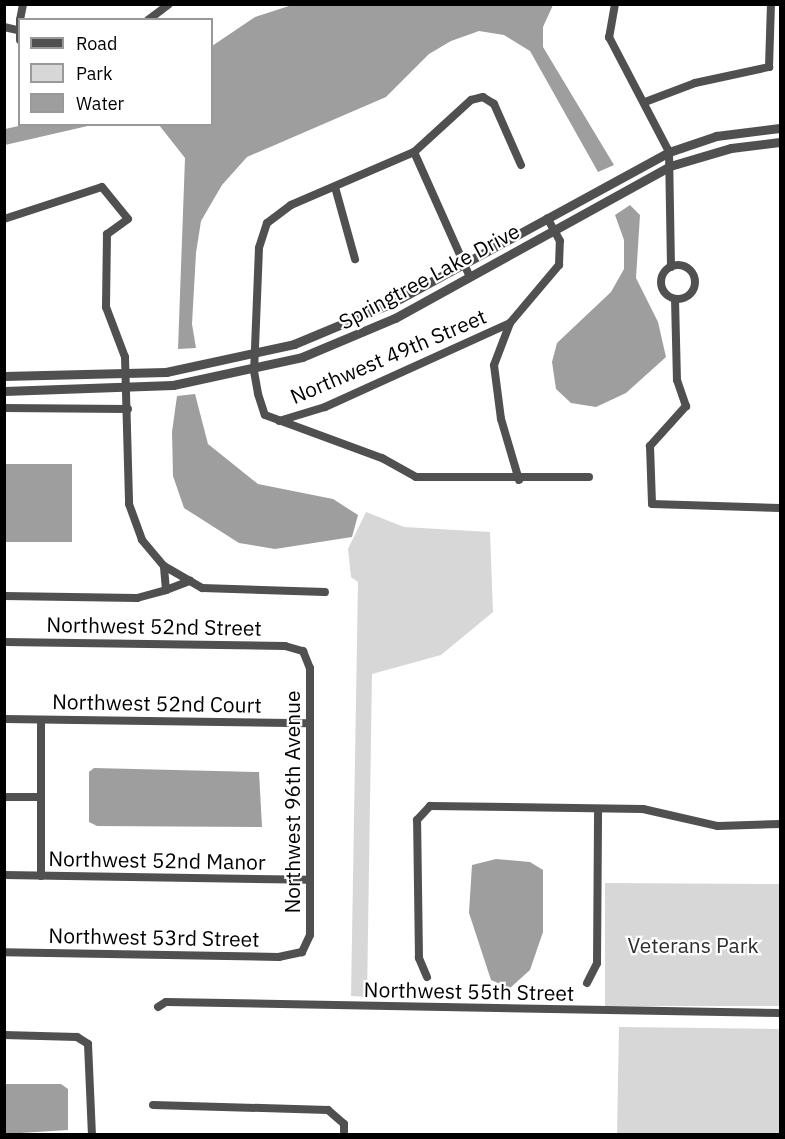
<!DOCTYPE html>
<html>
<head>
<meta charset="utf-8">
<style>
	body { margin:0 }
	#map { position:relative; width:785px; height:1139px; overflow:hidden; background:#fff; font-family:"IBM Plex Sans",sans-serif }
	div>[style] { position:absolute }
	.green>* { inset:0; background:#d7d7d7 }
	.water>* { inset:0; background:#9e9e9e }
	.minor>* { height:8px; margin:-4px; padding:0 4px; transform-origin:4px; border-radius:4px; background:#505050 }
	.minor>.ring { margin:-4px; padding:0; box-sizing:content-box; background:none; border:8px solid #505050; border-radius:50% }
	.tertiary>* { height:9px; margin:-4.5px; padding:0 4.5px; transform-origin:4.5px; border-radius:4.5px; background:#505050 }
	span { translate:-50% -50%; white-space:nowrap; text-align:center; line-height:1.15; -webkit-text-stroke:4.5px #fff; paint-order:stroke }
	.street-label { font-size:21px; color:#000 }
	.park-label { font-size:21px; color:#2e2e2e }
	.frame { position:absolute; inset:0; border:6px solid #000; pointer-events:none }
	.legend { position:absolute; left:18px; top:18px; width:195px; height:108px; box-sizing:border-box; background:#fff; border:2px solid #999; margin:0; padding:8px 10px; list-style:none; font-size:18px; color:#000 }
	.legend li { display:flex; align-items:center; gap:12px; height:30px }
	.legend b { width:30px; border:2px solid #999 }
</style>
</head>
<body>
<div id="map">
	<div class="green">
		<div style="clip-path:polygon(366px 512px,404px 527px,490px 532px,493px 612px,441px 655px,372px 674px,367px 997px,351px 996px,358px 582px,351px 577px,348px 549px)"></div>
		<div style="clip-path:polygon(605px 883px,780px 884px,780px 1006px,605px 1006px)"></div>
		<div style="clip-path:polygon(619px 1027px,780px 1029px,780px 1134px,617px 1134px)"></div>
	</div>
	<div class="water">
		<div style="clip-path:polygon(292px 5px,553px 5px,543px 27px,543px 47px,614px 165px,598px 172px,530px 51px,504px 35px,479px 31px,451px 41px,429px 54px,386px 97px,247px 157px,222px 185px,201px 221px,196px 253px,192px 324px,196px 348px,178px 349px,185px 158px,159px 125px,212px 124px,212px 46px,255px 17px)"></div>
		<div style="clip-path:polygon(23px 125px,23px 124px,92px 125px,5px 145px,5px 129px)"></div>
		<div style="clip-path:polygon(630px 205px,640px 215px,636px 278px,658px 322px,666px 357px,626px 393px,596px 407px,571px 403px,556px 389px,552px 362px,557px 343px,611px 292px,624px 269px,624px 240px,615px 215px)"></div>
		<div style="clip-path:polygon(195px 394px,208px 444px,258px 484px,333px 499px,358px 515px,352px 537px,275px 549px,239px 543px,184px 508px,173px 476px,172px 432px,177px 396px)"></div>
		<div style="clip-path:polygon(5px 464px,72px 464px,72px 542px,5px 542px)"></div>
		<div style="clip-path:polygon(94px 768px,259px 772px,262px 827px,97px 826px,89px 822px,89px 772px)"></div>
		<div style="clip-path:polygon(496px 859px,530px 862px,543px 870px,543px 932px,530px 970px,510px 988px,491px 980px,469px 913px,472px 865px)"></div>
		<div style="clip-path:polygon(4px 1084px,61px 1084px,68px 1089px,68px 1130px,5px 1134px)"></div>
	</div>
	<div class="minor">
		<div style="left:615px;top:4px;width:34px;rotate:100deg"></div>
		<div style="left:609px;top:37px;width:130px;rotate:62.4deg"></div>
		<div style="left:669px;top:152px;width:115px;rotate:89deg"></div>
		<div style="left:20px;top:20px;width:20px;rotate:90deg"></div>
		<div style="left:20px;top:20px;width:16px;rotate:-79deg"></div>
		<div style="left:148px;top:20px;width:26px;rotate:-37deg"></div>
		<div style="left:4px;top:27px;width:13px;rotate:13deg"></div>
		<div style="left:645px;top:102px;width:53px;rotate:-20.8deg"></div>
		<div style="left:695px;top:83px;width:76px;rotate:-12.2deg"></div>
		<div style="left:769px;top:67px;width:63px;rotate:-88.2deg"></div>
		<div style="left:414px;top:152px;width:137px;rotate:65.9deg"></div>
		<div style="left:521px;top:165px;width:67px;rotate:-113.9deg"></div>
		<div style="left:494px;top:104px;width:13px;rotate:-148deg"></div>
		<div style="left:483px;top:97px;width:12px;rotate:166deg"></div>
		<div style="left:471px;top:100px;width:77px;rotate:137.6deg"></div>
		<div style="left:414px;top:152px;width:134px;rotate:156.7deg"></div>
		<div style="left:291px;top:205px;width:30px;rotate:143deg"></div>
		<div style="left:267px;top:223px;width:26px;rotate:108deg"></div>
		<div style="left:259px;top:248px;width:123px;rotate:92.3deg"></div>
		<div style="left:254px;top:371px;width:23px;rotate:80deg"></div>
		<div style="left:258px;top:394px;width:22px;rotate:72deg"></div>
		<div style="left:265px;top:415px;width:125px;rotate:20.2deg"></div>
		<div style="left:382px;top:458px;width:39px;rotate:29deg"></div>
		<div style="left:416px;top:477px;width:173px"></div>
		<div style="left:335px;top:187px;width:75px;rotate:74.5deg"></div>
		<div style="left:4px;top:219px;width:103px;rotate:-18.1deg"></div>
		<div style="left:102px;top:187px;width:41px;rotate:50.9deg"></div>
		<div style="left:128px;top:219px;width:26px;rotate:144deg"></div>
		<div style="left:107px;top:234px;width:73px;rotate:90.8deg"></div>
		<div style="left:106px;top:307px;width:53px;rotate:69.2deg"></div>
		<div style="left:125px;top:357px;width:147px;rotate:88.4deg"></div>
		<div style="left:129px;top:504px;width:38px;rotate:70deg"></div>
		<div style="left:142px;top:540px;width:34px;rotate:50deg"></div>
		<div style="left:164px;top:566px;width:44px;rotate:30.1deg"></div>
		<div style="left:202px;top:588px;width:123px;rotate:1.9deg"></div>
		<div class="ring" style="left:661px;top:265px;width:26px;height:26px"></div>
		<div style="left:675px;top:299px;width:81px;rotate:88.6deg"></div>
		<div style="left:677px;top:380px;width:28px;rotate:71deg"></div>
		<div style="left:686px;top:406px;width:54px;rotate:132deg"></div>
		<div style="left:650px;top:446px;width:58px;rotate:88deg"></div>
		<div style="left:652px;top:504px;width:128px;rotate:1.8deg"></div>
		<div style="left:4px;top:408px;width:124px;rotate:0.5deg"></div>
		<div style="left:279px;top:421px;width:48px;rotate:-16.9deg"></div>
		<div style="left:325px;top:407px;width:203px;rotate:-24.4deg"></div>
		<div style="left:519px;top:480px;width:64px;rotate:-106.4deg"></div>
		<div style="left:501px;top:419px;width:54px;rotate:-97.4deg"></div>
		<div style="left:494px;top:365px;width:45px;rotate:-69.1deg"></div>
		<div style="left:510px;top:323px;width:76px;rotate:-49.8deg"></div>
		<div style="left:559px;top:265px;width:24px;rotate:-88deg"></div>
		<div style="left:560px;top:241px;width:26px;rotate:-119deg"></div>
		<div style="left:166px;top:590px;width:26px;rotate:-21deg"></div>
		<div style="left:4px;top:596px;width:133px;rotate:0.9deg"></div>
		<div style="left:137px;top:598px;width:30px;rotate:-15deg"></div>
		<div style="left:166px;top:590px;width:24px;rotate:-95deg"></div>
		<div style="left:4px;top:642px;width:281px;rotate:0.8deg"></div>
		<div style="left:285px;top:646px;width:19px;rotate:16deg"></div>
		<div style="left:303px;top:651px;width:18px;rotate:68deg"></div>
		<div style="left:310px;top:668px;width:267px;rotate:90deg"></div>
		<div style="left:310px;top:935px;width:19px;rotate:115deg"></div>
		<div style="left:302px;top:952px;width:24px;rotate:168deg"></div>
		<div style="left:279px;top:957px;width:275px;rotate:-179deg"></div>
		<div style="left:4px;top:719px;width:305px;rotate:0.8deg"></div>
		<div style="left:4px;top:797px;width:35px"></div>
		<div style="left:4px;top:875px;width:306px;rotate:0.9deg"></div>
		<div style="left:41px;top:876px;width:156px;rotate:-90deg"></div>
		<div style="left:427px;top:977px;width:21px;rotate:-113deg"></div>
		<div style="left:419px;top:958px;width:138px;rotate:-90.8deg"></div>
		<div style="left:417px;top:820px;width:19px;rotate:-47deg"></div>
		<div style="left:430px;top:806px;width:213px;rotate:0.8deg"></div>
		<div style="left:643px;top:809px;width:77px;rotate:12.8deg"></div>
		<div style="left:718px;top:826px;width:62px;rotate:-1.8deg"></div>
		<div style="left:587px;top:983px;width:22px;rotate:-63deg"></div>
		<div style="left:597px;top:963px;width:154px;rotate:-89.6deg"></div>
		<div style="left:158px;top:1007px;width:9px;rotate:-32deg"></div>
		<div style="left:166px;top:1002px;width:614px;rotate:1.03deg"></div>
		<div style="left:4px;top:1035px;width:73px;rotate:1.6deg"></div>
		<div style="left:77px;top:1037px;width:13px;rotate:32deg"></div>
		<div style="left:88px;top:1044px;width:90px;rotate:87.5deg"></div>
		<div style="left:153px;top:1105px;width:175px;rotate:1.6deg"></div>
		<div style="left:328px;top:1110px;width:21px;rotate:41deg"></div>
		<div style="left:344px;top:1124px;width:10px;rotate:90deg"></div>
	</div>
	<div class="tertiary">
		<div style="left:4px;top:376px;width:162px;rotate:-1.4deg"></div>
		<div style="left:166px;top:372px;width:131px;rotate:-12.3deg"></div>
		<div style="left:294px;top:344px;width:106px;rotate:-22.7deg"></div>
		<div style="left:392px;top:303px;width:315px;rotate:-28.6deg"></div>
		<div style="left:669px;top:152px;width:50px;rotate:-18.8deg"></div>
		<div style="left:716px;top:136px;width:64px;rotate:-7.1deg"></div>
		<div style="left:4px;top:391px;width:169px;rotate:-2deg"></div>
		<div style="left:173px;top:385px;width:132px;rotate:-12.2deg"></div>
		<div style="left:302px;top:357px;width:101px;rotate:-22.8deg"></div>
		<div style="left:395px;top:318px;width:314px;rotate:-28.9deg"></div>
		<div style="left:670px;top:166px;width:64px;rotate:-16.4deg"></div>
		<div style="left:731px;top:148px;width:49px;rotate:-7deg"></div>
	</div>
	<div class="street-label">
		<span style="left:429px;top:276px;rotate:-28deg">Springtree Lake Drive</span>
		<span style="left:388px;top:356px;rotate:-23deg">Northwest 49th Street</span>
		<span style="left:154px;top:626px;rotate:1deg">Northwest 52nd Street</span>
		<span style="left:157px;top:703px;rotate:1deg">Northwest 52nd Court</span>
		<span style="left:292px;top:802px;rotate:-90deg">Northwest 96th Avenue</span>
		<span style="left:157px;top:860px;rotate:1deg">Northwest 52nd Manor</span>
		<span style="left:154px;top:937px;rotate:1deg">Northwest 53rd Street</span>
		<span style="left:469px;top:991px;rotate:1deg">Northwest 55th Street</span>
	</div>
	<div class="park-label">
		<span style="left:693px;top:945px">Veterans Park</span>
	</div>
	<div class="frame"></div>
	<ul class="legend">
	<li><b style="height:8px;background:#505050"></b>Road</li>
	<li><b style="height:16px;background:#d7d7d7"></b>Park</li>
	<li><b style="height:16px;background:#9e9e9e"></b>Water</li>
	</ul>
</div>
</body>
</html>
